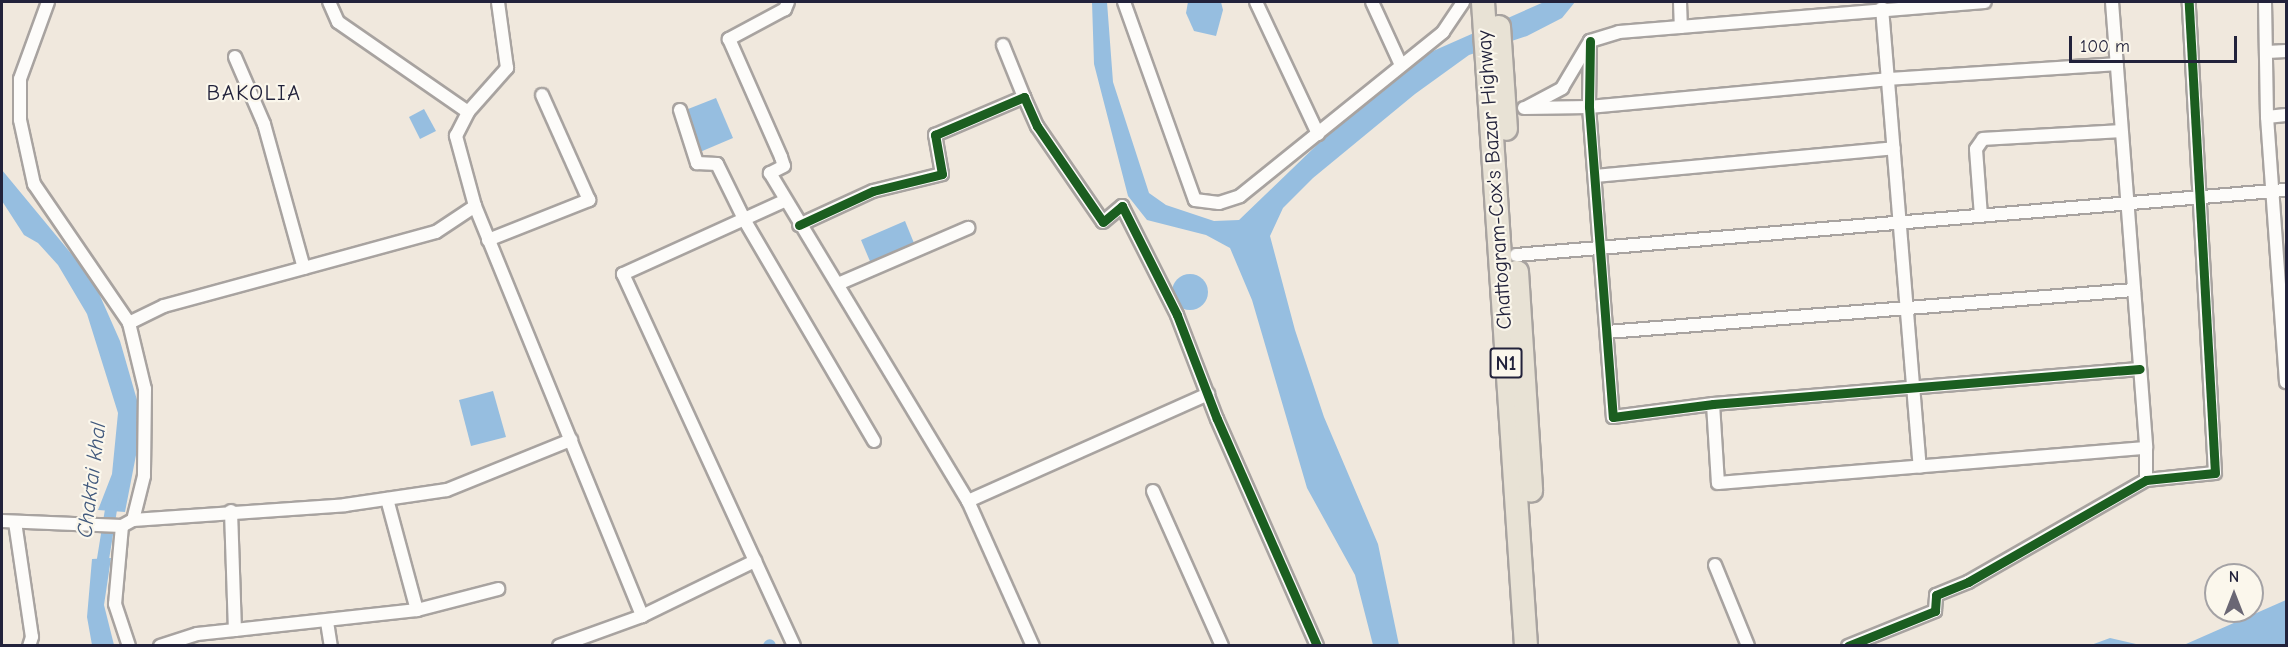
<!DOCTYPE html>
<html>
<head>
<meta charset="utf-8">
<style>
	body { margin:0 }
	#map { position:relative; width:2288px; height:647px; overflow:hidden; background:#f0e8dd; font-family:"Comic Neue",sans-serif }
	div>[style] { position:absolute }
	.water>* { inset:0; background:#96bee0 }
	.round { border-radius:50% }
	.canal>* { height:12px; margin:-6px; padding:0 6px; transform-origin:6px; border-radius:6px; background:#96bee0 }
	.roads { filter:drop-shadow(2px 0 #a8a3a0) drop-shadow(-2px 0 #a8a3a0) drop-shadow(0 2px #a8a3a0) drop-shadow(0 -2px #a8a3a0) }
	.street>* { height:12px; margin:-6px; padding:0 6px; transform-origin:6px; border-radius:6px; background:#fdfcfa }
	.highway>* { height:22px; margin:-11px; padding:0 11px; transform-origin:11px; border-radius:11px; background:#e8e2d5 }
	.cycleway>* { height:9px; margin:-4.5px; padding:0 4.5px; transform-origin:4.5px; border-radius:4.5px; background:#1b5e20 }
	span { translate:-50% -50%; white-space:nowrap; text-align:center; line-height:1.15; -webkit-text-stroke:4.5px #fbf7ec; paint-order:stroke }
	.shield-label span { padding:2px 4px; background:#fbf7ec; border:2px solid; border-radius:4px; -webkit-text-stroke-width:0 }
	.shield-label { font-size:20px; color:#22223b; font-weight:700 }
	.street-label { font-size:21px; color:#22223b }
	.neighbourhood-label { font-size:22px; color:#22223b; letter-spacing:1.5px }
	.water-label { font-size:22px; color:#41597d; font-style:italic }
	.frame { position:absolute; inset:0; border:3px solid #22223b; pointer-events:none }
	.north { position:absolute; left:2204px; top:563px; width:60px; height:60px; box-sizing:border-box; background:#fbf7ec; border:2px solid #a4a2a5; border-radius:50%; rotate:0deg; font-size:16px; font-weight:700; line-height:24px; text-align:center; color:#22223b }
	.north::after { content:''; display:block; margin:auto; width:21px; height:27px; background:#6a6774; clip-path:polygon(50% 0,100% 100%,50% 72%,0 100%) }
	.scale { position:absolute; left:2069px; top:36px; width:168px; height:27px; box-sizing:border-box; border:3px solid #22223b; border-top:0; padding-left:8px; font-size:18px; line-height:21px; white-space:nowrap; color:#22223b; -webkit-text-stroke:4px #fbf7ec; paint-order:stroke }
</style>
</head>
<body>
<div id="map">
	<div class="water">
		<div style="clip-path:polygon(1092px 2px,1107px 2px,1113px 82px,1149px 193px,1166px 205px,1214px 221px,1239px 220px,1321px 141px,1424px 55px,1544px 2px,1575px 2px,1562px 18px,1527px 36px,1469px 55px,1415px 94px,1313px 178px,1283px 208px,1270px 236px,1295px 330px,1324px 417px,1378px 544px,1399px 645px,1373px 645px,1355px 575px,1307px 488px,1252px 300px,1230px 248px,1206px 235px,1147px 220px,1128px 196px,1094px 64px)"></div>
		<div style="clip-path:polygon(1188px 2px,1221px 2px,1223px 10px,1216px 36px,1194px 31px,1186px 13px)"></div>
		<div style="clip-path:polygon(716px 98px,733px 138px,700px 152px,683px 111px)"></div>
		<div style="clip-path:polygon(424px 109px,436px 131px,420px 139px,409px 117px)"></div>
		<div style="clip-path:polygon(2px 170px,93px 280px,120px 341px,137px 400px,137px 450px,125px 512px,98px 510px,112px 474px,118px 413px,87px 314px,58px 265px,38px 243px,24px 235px,2px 201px)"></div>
		<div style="clip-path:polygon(905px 221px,916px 248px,872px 266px,861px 240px)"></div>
		<div class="round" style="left:1172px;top:274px;width:36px;height:36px"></div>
		<div style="clip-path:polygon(493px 391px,506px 437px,471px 446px,459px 400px)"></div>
		<div style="clip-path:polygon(111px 558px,104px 605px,114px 645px,92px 645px,87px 617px,92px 559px)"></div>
		<div style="clip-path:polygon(2286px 600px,2286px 645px,2091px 645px,2110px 638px,2136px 644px,2186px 644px)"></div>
	</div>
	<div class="canal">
		<div style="left:103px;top:559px;width:63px;rotate:-80.8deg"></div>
		<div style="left:769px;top:646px;width:1px;rotate:-45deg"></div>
	</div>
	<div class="roads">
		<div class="street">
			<div style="left:48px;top:2px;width:82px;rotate:110deg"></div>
			<div style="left:20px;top:79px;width:41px;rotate:90deg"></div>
			<div style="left:20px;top:120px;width:66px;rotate:77.7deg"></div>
			<div style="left:34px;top:184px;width:168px;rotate:55.6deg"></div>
			<div style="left:129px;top:323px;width:39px;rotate:-26deg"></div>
			<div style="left:164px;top:306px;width:145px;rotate:-15.2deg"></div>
			<div style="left:788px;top:2px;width:8px;rotate:113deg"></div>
			<div style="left:785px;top:9px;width:64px;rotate:151.8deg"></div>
			<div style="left:729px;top:39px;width:129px;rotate:66.2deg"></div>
			<div style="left:781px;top:157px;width:9px;rotate:72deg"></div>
			<div style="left:784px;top:166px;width:16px;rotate:153deg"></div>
			<div style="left:770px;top:173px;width:383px;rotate:58.9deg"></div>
			<div style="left:968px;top:501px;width:159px;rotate:65.9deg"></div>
			<div style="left:1124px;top:2px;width:210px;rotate:70.3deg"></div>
			<div style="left:1195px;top:200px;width:24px;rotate:7deg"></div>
			<div style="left:1219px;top:203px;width:22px;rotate:-18deg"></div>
			<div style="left:1240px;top:196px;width:261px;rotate:-38.9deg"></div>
			<div style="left:1443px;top:32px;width:36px;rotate:-56deg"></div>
			<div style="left:1256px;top:2px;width:146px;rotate:64.8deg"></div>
			<div style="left:1372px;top:2px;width:69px;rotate:65.3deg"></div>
			<div style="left:1680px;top:2px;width:25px;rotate:88deg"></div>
			<div style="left:2112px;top:2px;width:447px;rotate:85.6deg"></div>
			<div style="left:2146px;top:448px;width:32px;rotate:90deg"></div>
			<div style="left:2265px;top:2px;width:115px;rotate:89deg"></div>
			<div style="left:2267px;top:117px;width:266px;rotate:85.9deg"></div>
			<div style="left:1882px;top:8px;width:460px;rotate:85.3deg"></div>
			<div style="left:1590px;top:41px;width:66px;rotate:90.9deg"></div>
			<div style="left:1589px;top:107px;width:311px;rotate:85.6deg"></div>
			<div style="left:1613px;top:417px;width:101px;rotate:-7.4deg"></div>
			<div style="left:1713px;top:404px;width:428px;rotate:-4.7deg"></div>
			<div style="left:1003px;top:45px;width:56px;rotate:68deg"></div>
			<div style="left:2267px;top:52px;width:19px;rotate:-3deg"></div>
			<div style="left:235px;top:57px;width:73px;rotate:66.6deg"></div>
			<div style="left:264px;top:124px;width:149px;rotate:74.5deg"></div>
			<div style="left:304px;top:268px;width:137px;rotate:-15.3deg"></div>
			<div style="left:436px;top:232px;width:47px;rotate:-33.7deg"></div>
			<div style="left:475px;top:206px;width:73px;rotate:-105.2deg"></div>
			<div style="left:456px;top:136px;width:27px;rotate:-63deg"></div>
			<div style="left:468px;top:112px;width:158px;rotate:-145.3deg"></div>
			<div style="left:338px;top:22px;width:22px;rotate:-114deg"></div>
			<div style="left:1527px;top:107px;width:40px;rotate:-28deg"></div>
			<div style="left:1562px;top:88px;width:55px;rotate:-59.2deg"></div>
			<div style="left:1590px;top:41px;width:30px;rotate:-17deg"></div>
			<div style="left:1619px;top:32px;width:367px;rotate:-4.7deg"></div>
			<div style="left:1524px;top:108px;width:65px;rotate:-0.9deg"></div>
			<div style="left:1589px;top:107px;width:300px;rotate:-5.3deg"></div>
			<div style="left:1888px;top:79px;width:229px;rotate:-3.7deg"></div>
			<div style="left:680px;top:110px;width:56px;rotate:72.2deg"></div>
			<div style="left:697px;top:163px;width:20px;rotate:3deg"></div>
			<div style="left:717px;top:164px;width:64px;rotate:63.8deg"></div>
			<div style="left:745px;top:221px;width:255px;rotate:59.6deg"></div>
			<div style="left:468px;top:112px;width:59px;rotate:-48.4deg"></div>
			<div style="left:507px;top:68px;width:67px;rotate:-97.8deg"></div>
			<div style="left:2267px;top:117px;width:19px;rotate:-6deg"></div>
			<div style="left:1595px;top:176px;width:300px;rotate:-5.3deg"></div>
			<div style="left:784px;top:201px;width:177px;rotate:155.6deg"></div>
			<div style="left:623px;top:274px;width:409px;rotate:65.3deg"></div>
			<div style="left:475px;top:206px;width:443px;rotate:67.8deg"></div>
			<div style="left:1981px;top:216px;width:67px;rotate:-94.3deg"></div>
			<div style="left:1976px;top:149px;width:12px;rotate:-55deg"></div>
			<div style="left:1983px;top:139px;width:138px;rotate:-3.3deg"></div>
			<div style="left:799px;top:225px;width:81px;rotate:-24.7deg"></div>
			<div style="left:873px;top:191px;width:71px;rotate:-13.8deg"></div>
			<div style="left:942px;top:174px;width:40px;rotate:-100deg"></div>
			<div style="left:935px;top:135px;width:97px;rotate:-23.1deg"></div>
			<div style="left:1024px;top:97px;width:32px;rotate:66deg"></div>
			<div style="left:1037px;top:126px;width:116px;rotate:55.5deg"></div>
			<div style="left:1103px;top:222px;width:25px;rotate:-40deg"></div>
			<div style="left:1122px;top:206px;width:122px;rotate:63.2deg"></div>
			<div style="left:1177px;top:315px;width:111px;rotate:69deg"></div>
			<div style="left:1217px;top:419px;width:248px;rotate:66.2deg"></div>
			<div style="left:488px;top:240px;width:109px;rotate:-21.6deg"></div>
			<div style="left:589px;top:200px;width:115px;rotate:-114.1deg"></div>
			<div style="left:1516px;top:255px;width:773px;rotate:-4.83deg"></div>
			<div style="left:838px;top:284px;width:142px;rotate:-23.3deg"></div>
			<div style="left:129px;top:323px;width:68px;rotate:76.4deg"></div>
			<div style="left:145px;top:389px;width:87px;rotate:90.7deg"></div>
			<div style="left:144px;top:476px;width:45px;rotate:104deg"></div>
			<div style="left:1607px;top:332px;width:529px;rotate:-4.56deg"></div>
			<div style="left:1713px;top:404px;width:79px;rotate:86.4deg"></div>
			<div style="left:1718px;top:483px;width:429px;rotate:-4.7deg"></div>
			<div style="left:1153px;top:491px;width:170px;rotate:66deg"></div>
			<div style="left:387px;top:499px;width:115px;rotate:74.9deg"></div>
			<div style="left:968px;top:501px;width:263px;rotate:-24deg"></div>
			<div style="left:231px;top:511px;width:119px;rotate:88.1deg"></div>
			<div style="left:235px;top:630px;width:183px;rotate:-6.3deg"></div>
			<div style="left:417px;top:610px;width:84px;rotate:-14.5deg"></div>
			<div style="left:2px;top:521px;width:120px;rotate:2.4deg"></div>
			<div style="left:122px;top:526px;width:13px;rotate:-29deg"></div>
			<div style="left:133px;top:520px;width:213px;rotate:-4deg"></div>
			<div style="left:345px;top:505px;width:103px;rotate:-8.4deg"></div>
			<div style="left:447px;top:490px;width:134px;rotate:-22deg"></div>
			<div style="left:15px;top:522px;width:116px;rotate:81.6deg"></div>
			<div style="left:32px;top:637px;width:9px;rotate:108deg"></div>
			<div style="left:122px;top:526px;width:78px;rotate:95.1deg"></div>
			<div style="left:115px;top:604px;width:44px;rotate:71.6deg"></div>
			<div style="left:1715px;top:565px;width:87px;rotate:67.8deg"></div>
			<div style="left:327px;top:622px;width:24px;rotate:81deg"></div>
			<div style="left:160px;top:646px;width:39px;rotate:-18deg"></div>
			<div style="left:197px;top:634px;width:38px;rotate:-6deg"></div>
			<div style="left:559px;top:646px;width:88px;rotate:-19.9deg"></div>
			<div style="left:642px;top:616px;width:126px;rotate:-26deg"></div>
			<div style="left:1848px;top:646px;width:94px;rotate:-21.9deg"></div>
			<div style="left:1935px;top:611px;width:16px;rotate:-86deg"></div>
			<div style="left:1936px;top:595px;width:35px;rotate:-22deg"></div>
			<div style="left:1968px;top:582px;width:205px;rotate:-29.8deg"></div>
			<div style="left:2146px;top:480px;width:69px;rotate:-5.8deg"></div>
			<div style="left:2215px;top:473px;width:472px;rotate:-93.2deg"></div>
		</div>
		<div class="highway">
			<div style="left:1483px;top:2px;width:645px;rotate:86.18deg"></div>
			<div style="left:1499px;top:27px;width:102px;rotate:86.1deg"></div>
			<div style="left:1517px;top:272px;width:219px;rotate:86.3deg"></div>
		</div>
	</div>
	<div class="cycleway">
		<div style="left:1590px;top:41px;width:66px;rotate:90.9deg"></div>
		<div style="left:1589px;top:107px;width:311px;rotate:85.6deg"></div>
		<div style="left:1613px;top:417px;width:101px;rotate:-7.4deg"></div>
		<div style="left:1713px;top:404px;width:428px;rotate:-4.7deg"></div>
		<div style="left:799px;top:225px;width:81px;rotate:-24.7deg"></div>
		<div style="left:873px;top:191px;width:71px;rotate:-13.8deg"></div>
		<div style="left:942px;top:174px;width:40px;rotate:-100deg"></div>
		<div style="left:935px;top:135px;width:97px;rotate:-23.1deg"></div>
		<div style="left:1024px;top:97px;width:32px;rotate:66deg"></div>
		<div style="left:1037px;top:126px;width:116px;rotate:55.5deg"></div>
		<div style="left:1103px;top:222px;width:25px;rotate:-40deg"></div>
		<div style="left:1122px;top:206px;width:122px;rotate:63.2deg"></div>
		<div style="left:1177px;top:315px;width:111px;rotate:69deg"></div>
		<div style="left:1217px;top:419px;width:248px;rotate:66.2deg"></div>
		<div style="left:1848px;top:646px;width:94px;rotate:-21.9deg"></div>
		<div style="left:1935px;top:611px;width:16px;rotate:-86deg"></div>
		<div style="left:1936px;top:595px;width:35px;rotate:-22deg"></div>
		<div style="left:1968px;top:582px;width:205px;rotate:-29.8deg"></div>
		<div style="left:2146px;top:480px;width:69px;rotate:-5.8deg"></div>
		<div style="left:2215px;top:473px;width:472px;rotate:-93.2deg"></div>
	</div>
	<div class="shield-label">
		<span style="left:1506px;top:363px">N1</span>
	</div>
	<div class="street-label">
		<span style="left:1494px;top:180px;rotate:-94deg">Chattogram-Cox's Bazar Highway</span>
	</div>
	<div class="neighbourhood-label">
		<span style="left:254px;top:94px">BAKOLIA</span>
	</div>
	<div class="water-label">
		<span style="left:92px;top:480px;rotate:-83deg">Chaktai khal</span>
	</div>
	<div class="frame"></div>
	<div class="north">N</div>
	<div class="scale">100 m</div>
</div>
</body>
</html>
